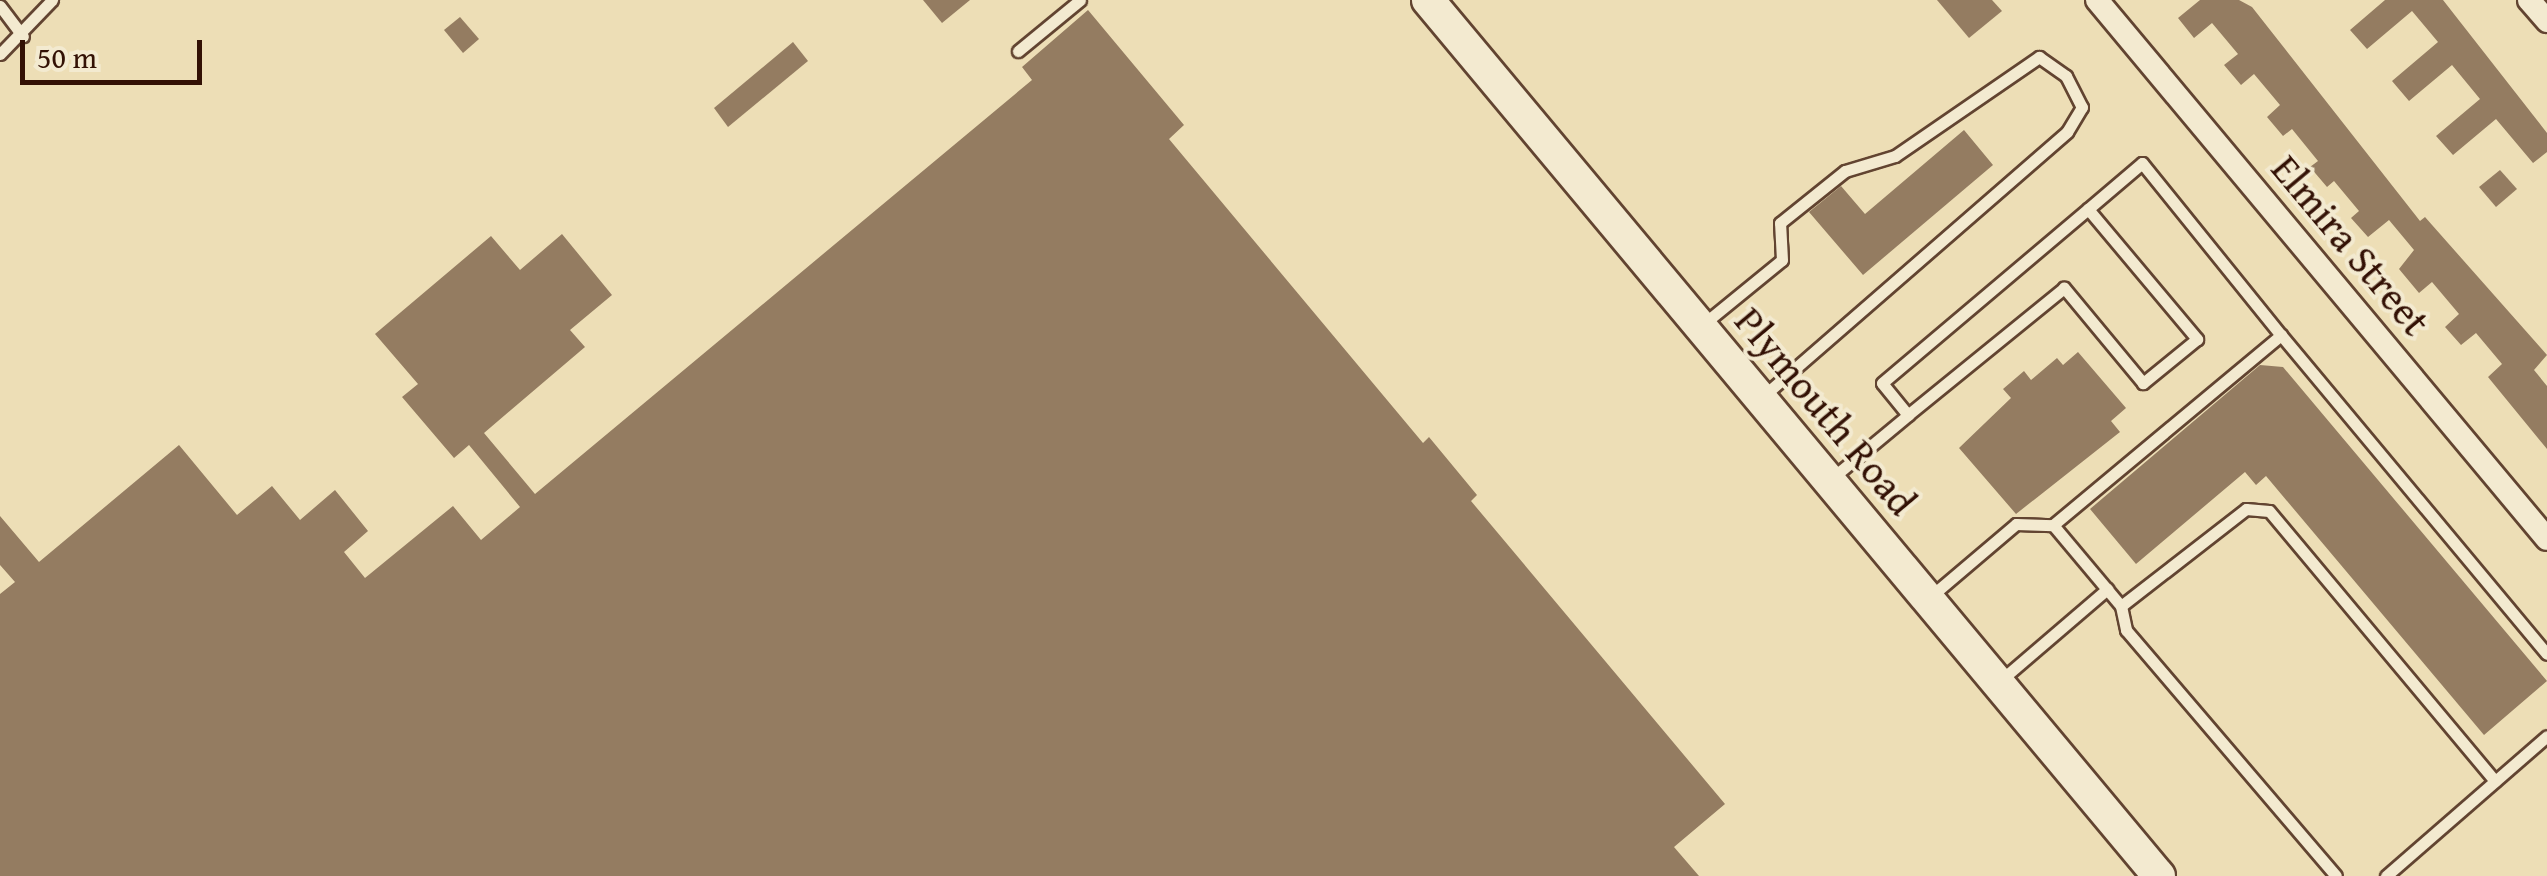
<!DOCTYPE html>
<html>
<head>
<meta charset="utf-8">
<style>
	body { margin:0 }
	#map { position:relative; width:2547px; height:876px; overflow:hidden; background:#eddeb6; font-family:"Gentium Book Plus",serif }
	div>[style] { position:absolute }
	.building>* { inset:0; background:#947c61 }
	.roads { filter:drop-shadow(2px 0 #624431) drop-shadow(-2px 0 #624431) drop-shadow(0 2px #624431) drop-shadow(0 -2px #624431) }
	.service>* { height:11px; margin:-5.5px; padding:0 5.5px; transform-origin:5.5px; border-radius:5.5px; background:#f3ead0 }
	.minor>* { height:22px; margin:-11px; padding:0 11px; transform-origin:11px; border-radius:11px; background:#f3ead0 }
	.secondary>* { height:32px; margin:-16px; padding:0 16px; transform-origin:16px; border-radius:16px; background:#f3ead0 }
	span { translate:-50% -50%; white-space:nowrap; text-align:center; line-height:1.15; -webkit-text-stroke:8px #f3ead0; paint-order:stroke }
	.street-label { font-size:40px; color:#331105 }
	.scale { position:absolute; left:20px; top:40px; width:182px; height:45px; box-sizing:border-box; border:5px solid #331105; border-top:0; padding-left:12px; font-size:30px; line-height:35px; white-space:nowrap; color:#331105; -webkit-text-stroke:8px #f3ead0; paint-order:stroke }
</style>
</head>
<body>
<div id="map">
	<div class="building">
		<div style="clip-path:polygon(923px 0,970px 0,942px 23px)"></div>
		<div style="clip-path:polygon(1937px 0,1992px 0,2002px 11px,1969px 38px)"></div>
		<div style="clip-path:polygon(2200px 0,2239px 0,2252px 7px,2420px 221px,2425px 217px,2547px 355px,2534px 370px,2547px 386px,2547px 449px,2488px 377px,2502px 364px,2476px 333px,2461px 345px,2445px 327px,2459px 314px,2432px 282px,2419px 293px,2399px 269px,2414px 250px,2389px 220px,2368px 237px,2351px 218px,2359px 211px,2334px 181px,2327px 187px,2310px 167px,2318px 161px,2292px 129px,2283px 136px,2267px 117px,2280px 105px,2254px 74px,2241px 85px,2224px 65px,2238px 54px,2212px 23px,2194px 38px,2178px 18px)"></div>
		<div style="clip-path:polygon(2385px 0,2443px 0,2547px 133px,2547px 152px,2533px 163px,2496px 119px,2453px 155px,2436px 136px,2480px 99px,2452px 65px,2409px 101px,2392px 81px,2438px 42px,2412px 11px,2367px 49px,2350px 30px)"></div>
		<div style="clip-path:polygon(1088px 10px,1184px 125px,1169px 139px,1423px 443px,1429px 437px,1477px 495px,1471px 501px,1725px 804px,1674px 847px,1699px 876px,0 876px,0 594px,15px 582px,0 565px,0 516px,39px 562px,179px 445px,237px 515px,272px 486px,300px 520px,335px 490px,368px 531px,344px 552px,365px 578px,453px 506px,481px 540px,520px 507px,469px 445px,454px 458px,402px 397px,418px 384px,375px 334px,491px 236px,520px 270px,562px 234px,612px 295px,570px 330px,585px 347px,484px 433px,535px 494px,1032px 80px,1022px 67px)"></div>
		<div style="clip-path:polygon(460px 17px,479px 39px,463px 53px,444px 30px)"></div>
		<div style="clip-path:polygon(793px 42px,808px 61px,728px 127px,714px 108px)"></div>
		<div style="clip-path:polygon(1964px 130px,1993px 165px,1863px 275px,1809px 212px,1841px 186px,1865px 214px)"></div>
		<div style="clip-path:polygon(2500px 170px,2517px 189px,2496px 207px,2479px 187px)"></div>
		<div style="clip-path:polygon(2078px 352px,2126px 408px,2111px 421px,2120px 432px,2016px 514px,1959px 448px,2011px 398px,2003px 389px,2024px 371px,2031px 380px,2057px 358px,2063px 365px)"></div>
		<div style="clip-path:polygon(2260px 365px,2283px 367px,2547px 681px,2484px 735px,2266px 476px,2256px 485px,2245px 472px,2136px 564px,2090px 509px)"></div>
	</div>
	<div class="roads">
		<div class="service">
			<div style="left:0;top:6px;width:38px;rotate:53deg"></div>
			<div style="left:1018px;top:51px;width:80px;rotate:-39.4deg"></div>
			<div style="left:0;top:54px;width:75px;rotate:-46.1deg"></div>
			<div style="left:2088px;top:209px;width:170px;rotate:50deg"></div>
			<div style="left:2197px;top:339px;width:70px;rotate:140.8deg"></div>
			<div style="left:2143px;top:383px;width:124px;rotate:-129.7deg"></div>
			<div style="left:2064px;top:288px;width:201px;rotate:140.9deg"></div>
			<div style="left:1908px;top:415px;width:41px;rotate:-129.1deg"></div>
			<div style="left:1882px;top:383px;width:270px;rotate:-40.2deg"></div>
			<div style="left:2088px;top:209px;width:71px;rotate:-40.4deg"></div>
			<div style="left:2142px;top:163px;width:221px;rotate:51.1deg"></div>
			<div style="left:1701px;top:326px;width:104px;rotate:-39.2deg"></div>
			<div style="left:1782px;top:260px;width:37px;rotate:-93deg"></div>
			<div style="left:1780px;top:223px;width:83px;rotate:-38.7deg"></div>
			<div style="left:1845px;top:171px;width:52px;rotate:-16.7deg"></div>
			<div style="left:1895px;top:156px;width:175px;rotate:-34.5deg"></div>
			<div style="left:2039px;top:57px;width:33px;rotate:35deg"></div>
			<div style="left:2066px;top:76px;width:35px;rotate:63deg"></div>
			<div style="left:2082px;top:107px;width:29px;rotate:121deg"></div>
			<div style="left:2067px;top:132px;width:401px;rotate:139deg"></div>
			<div style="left:1831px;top:479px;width:100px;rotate:-39.7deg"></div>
			<div style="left:1930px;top:597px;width:113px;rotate:-40.3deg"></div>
			<div style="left:2016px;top:524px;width:37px;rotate:2deg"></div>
			<div style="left:2121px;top:606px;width:25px;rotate:78deg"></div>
			<div style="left:2126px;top:630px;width:323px;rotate:49.5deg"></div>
			<div style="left:2001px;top:680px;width:140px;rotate:-40.6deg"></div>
			<div style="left:2495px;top:781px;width:352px;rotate:-129.9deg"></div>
			<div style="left:2269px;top:511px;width:23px;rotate:-175deg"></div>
			<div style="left:2246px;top:509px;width:158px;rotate:142.2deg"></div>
			<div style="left:2121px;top:606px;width:106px;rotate:-130deg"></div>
			<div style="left:2053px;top:525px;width:297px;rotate:-39.8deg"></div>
			<div style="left:2281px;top:335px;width:415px;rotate:50.2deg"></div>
			<div style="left:2386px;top:876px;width:213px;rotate:-41deg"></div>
		</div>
		<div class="minor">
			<div style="left:2097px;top:0;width:702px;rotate:50.14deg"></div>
			<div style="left:2529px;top:0;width:28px;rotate:49deg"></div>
		</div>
		<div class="secondary">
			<div style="left:1428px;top:0;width:1141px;rotate:50.16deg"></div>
		</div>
	</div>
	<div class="street-label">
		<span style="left:2351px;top:245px;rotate:50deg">Elmira Street</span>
		<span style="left:1826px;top:411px;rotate:50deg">Plymouth Road</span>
	</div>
	<div class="scale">50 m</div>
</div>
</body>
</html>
